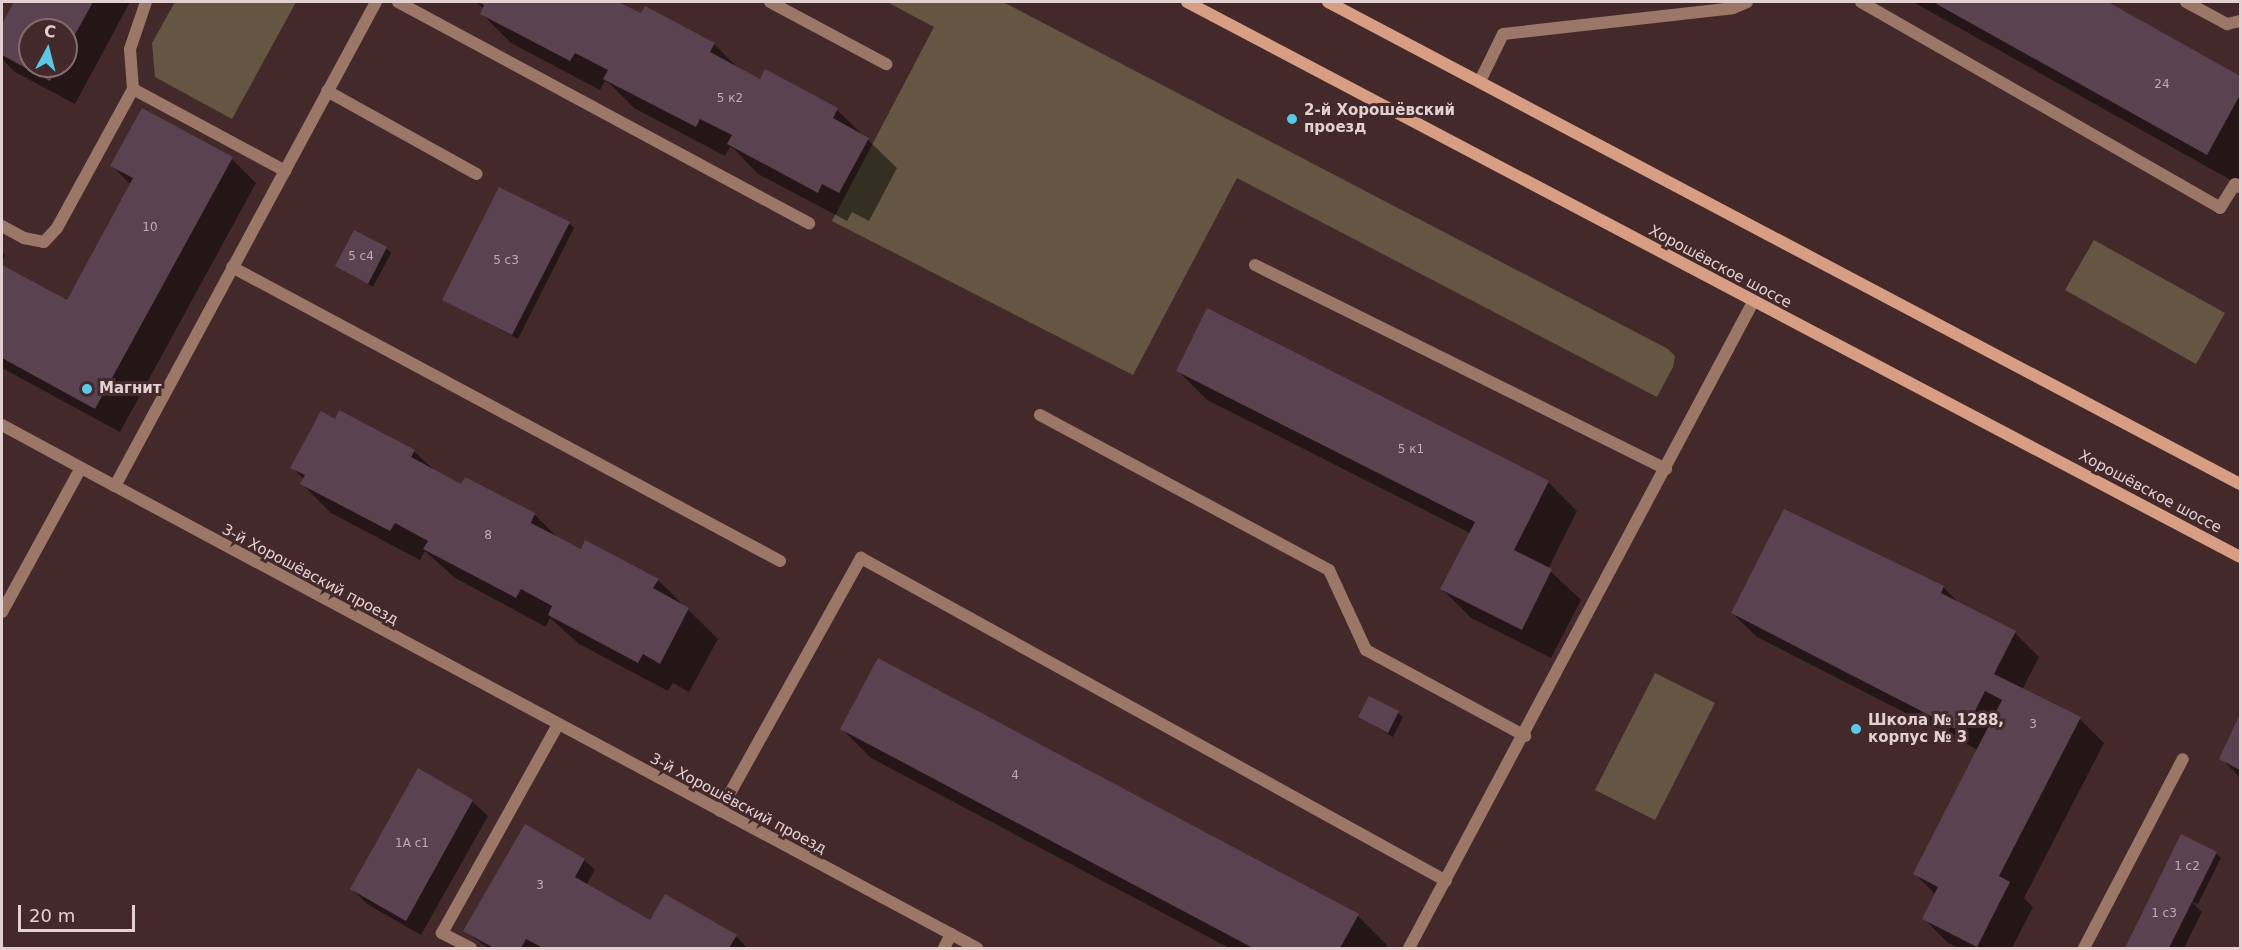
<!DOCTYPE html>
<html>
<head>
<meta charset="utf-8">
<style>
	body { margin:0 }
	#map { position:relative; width:2242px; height:950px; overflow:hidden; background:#44292b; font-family:"DejaVu Sans",sans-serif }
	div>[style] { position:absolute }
	.green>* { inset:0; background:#645643 }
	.shadow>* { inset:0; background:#0007 }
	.building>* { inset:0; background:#5b4250 }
	.lane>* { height:12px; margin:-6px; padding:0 6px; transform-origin:6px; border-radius:6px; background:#9b7767 }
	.street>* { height:12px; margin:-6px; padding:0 6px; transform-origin:6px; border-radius:6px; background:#9b7767 }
	.secondary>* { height:12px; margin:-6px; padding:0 6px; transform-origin:6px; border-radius:6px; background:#d79e84 }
	.dots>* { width:16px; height:16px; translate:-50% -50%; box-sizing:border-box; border:3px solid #44292b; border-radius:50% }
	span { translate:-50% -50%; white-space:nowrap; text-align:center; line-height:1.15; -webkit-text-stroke:6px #44292b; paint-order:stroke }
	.number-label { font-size:12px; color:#c1adb1 }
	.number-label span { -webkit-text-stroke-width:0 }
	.poi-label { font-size:15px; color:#e3d1d1; font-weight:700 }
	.left { translate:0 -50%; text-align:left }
	.street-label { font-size:15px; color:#e3d1d1 }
	.frame { position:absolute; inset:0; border:3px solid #e3d1d1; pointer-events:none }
	.north { position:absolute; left:18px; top:18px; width:60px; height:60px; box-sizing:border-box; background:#44292b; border:2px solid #846c6d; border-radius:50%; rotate:7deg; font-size:16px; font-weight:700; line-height:24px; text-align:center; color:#e3d1d1 }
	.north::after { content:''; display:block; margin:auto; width:21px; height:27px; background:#5ac8e6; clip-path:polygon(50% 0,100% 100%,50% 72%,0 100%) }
	.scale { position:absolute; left:18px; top:905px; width:117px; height:27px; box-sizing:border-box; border:3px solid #e3d1d1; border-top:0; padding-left:8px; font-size:18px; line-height:21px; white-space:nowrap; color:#e3d1d1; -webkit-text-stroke:4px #44292b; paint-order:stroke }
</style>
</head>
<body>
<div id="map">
	<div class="green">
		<div style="clip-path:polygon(175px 2px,296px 2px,232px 119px,155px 77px,152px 43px)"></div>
		<div style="clip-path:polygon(887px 2px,1003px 2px,1668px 349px,1675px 356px,1673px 367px,1657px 397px,1237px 178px,1133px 375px,832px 221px,934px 27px)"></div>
		<div style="clip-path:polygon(2094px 240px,2225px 313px,2196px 364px,2065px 290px)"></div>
		<div style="clip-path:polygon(1655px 673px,1715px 703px,1655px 820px,1595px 790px)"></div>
	</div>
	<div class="shadow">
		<div style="clip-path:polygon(evenodd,15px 2px,130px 2px,75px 104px,15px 72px,2px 59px,2px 27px,15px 2px,30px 30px,66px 30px,66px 66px,30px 66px,30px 30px)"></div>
		<div style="clip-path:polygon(476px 2px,615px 2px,714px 44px,739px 69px,761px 81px,837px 110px,897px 168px,869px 221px,852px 212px,847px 221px,758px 174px,734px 149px,730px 147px,725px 156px,634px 108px,610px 84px,605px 81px,600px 90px,511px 43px,481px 13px,484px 9px)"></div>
		<div style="clip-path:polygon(1913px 2px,2106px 2px,2240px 77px,2240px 175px,2236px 183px)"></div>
		<div style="clip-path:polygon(232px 159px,256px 183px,120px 432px,2px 368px,2px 266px,68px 302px,131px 185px,112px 166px)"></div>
		<div style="clip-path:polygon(569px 223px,574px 228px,518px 339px,444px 300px)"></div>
		<div style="clip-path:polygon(386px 248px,391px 253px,373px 287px,337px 266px)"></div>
		<div style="clip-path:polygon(2px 251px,5px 255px,2px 263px)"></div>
		<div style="clip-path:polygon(1178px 371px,1548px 482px,1577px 511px,1548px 569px,1581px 600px,1551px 658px,1471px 618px,1442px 589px,1470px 533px,1207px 400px)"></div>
		<div style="clip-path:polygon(335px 421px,414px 451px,435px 471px,462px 486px,466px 479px,535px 515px,559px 539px,658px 580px,718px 639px,689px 692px,673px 683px,668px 691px,579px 644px,550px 618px,546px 627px,455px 578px,425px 551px,420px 560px,331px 513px,302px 484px,304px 479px,292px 467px)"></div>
		<div style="clip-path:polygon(1943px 587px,1961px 605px,2015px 633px,2039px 657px,2022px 690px,2080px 719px,2104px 743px,2024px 898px,2033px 907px,2012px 948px,1959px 948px,1948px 943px,1924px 919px,1936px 895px,1915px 874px,1978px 750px,1757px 637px,1732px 613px)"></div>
		<div style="clip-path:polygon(1398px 713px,1403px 717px,1393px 737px,1360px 717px)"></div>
		<div style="clip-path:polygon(2240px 717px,2240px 778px,2221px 758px)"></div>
		<div style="clip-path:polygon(842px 729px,1358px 916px,1387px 945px,1385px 948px,1229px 948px,871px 758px)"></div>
		<div style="clip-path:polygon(418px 770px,472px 801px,488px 816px,421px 935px,367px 904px,352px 889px)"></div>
		<div style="clip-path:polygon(2216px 853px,2221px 858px,2198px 904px,2192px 902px,2202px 912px,2184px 948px,2127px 948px,2135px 931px)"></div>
		<div style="clip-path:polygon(584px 860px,595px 870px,586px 885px,651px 922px,736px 936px,746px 947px,488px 948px,465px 931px)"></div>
	</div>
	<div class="building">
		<div style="clip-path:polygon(14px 2px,93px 2px,66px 51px,66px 30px,30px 30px,30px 66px,58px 66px,50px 81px,2px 55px,2px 24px)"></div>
		<div style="clip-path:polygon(478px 2px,618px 2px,641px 13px,645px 6px,715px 43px,710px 52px,760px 79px,765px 69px,838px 108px,833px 118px,869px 138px,839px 193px,822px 184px,818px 193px,727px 144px,732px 135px,700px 119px,696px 127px,603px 79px,608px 70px,575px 53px,570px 61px,480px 14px,484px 5px)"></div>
		<div style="clip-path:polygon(1933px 2px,2108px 2px,2240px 76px,2240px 95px,2207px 155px)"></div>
		<div style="clip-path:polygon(142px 108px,233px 157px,95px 409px,2px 358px,2px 265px,67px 300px,133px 178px,110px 166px)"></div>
		<div style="clip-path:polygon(499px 187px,570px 222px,512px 335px,442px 300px)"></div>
		<div style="clip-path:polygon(354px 230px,387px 247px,368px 284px,335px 266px)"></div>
		<div style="clip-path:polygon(1207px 308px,1549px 481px,1514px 550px,1552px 569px,1522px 630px,1440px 589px,1475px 522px,1176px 371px)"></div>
		<div style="clip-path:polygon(339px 410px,415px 450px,411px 457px,461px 484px,465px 477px,535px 513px,531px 523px,581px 549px,585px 540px,659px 579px,653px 588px,689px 608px,660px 664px,643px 654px,638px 663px,548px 615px,552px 606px,521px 589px,516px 598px,423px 549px,428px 541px,395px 523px,390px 531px,300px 484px,305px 475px,290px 468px,321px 411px,335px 419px)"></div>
		<div style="clip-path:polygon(1784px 509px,1944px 586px,1941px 593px,2016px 631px,1994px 674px,2081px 717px,1999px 876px,2010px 882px,1977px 947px,1922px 919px,1938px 887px,1913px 874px,2002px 700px,1985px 691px,1964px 733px,1731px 613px)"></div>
		<div style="clip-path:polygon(878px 658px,1359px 914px,1340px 948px,1253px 948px,840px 729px)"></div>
		<div style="clip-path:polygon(1369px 696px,1399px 711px,1388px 733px,1358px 717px)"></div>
		<div style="clip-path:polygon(2240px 714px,2240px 770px,2219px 759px)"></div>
		<div style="clip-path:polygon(418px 768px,473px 800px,406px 921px,350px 889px)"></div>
		<div style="clip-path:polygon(525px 824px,585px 859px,575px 877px,650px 920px,665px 894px,737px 935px,729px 948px,543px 948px,526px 939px,521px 948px,494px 948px,463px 931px)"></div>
		<div style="clip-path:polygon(2181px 834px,2217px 852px,2169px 948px,2125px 948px)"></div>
	</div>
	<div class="lane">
		<div style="left:398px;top:2px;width:467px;rotate:28.3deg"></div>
		<div style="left:770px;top:2px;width:132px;rotate:28.1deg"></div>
		<div style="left:1861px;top:2px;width:414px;rotate:29.8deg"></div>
		<div style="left:2220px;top:208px;width:28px;rotate:-58deg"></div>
		<div style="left:2235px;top:184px;width:6px;rotate:31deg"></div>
		<div style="left:2186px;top:2px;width:47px;rotate:28.2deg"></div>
		<div style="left:2227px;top:24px;width:13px;rotate:-13deg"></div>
		<div style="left:1480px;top:81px;width:52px;rotate:-63.9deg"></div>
		<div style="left:1503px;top:34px;width:231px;rotate:-6.4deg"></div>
		<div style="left:1733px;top:8px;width:15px;rotate:-23deg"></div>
		<div style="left:133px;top:89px;width:40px;rotate:-94.3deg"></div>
		<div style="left:130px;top:49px;width:50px;rotate:-71.2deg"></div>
		<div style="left:327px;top:91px;width:171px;rotate:29deg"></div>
		<div style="left:2px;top:226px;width:25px;rotate:29deg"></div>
		<div style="left:24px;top:238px;width:20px;rotate:11deg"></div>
		<div style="left:44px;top:242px;width:19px;rotate:-47deg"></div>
		<div style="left:57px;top:228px;width:158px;rotate:-61.3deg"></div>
		<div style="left:133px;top:89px;width:173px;rotate:28.3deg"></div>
		<div style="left:1255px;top:265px;width:459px;rotate:26.4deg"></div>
		<div style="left:232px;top:267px;width:622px;rotate:28.21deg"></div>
		<div style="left:1040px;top:415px;width:328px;rotate:28.2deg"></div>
		<div style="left:1329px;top:570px;width:88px;rotate:65.2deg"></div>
		<div style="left:1366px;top:650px;width:181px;rotate:28.4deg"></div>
		<div style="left:2px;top:612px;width:164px;rotate:-61.3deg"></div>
		<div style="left:720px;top:811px;width:290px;rotate:-60.9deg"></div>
		<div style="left:861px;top:558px;width:668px;rotate:28.9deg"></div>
		<div style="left:471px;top:948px;width:33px;rotate:-153deg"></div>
		<div style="left:442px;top:933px;width:238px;rotate:-60.9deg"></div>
		<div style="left:944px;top:948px;width:16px;rotate:-63deg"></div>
		<div style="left:2084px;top:948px;width:213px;rotate:-62.4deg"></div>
	</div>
	<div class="street">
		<div style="left:376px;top:2px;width:550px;rotate:118.34deg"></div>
		<div style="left:115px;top:486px;width:978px;rotate:28.19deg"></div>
		<div style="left:2px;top:425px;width:128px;rotate:28.4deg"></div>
		<div style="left:1409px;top:948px;width:732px;rotate:-61.96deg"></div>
	</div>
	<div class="secondary">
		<div style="left:1187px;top:2px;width:1190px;rotate:27.79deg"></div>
		<div style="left:1328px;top:2px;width:1032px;rotate:27.86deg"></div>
	</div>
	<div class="dots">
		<div style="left:1292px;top:119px;background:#5ac8e6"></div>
		<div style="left:87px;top:389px;background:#5ac8e6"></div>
		<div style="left:1856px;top:729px;background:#5ac8e6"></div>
	</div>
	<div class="number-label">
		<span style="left:2162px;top:85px">24</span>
		<span style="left:730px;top:99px">5 к2</span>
		<span style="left:150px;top:228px">10</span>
		<span style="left:361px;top:257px">5 с4</span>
		<span style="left:506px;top:261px">5 с3</span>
		<span style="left:1411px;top:450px">5 к1</span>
		<span style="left:488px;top:536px">8</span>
		<span style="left:2033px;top:725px">3</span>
		<span style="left:1015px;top:776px">4</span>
		<span style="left:412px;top:844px">1А с1</span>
		<span style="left:2187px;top:867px">1 c2</span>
		<span style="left:540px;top:886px">3</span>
		<span style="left:2164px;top:914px">1 с3</span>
	</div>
	<div class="poi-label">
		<span class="left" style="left:1304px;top:119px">2-й Хорошёвский<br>проезд</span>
		<span class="left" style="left:99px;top:389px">Магнит</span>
		<span class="left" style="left:1868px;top:729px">Школа № 1288,<br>корпус № 3</span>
	</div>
	<div class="street-label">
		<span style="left:1720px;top:267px;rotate:28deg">Хорошёвское шоссе</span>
		<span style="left:2150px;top:492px;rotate:28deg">Хорошёвское шоссе</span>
		<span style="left:310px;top:575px;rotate:28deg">3-й Хорошёвский проезд</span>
		<span style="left:738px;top:804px;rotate:28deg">3-й Хорошёвский проезд</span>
	</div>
	<div class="frame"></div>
	<div class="north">С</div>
	<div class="scale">20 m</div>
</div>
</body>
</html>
